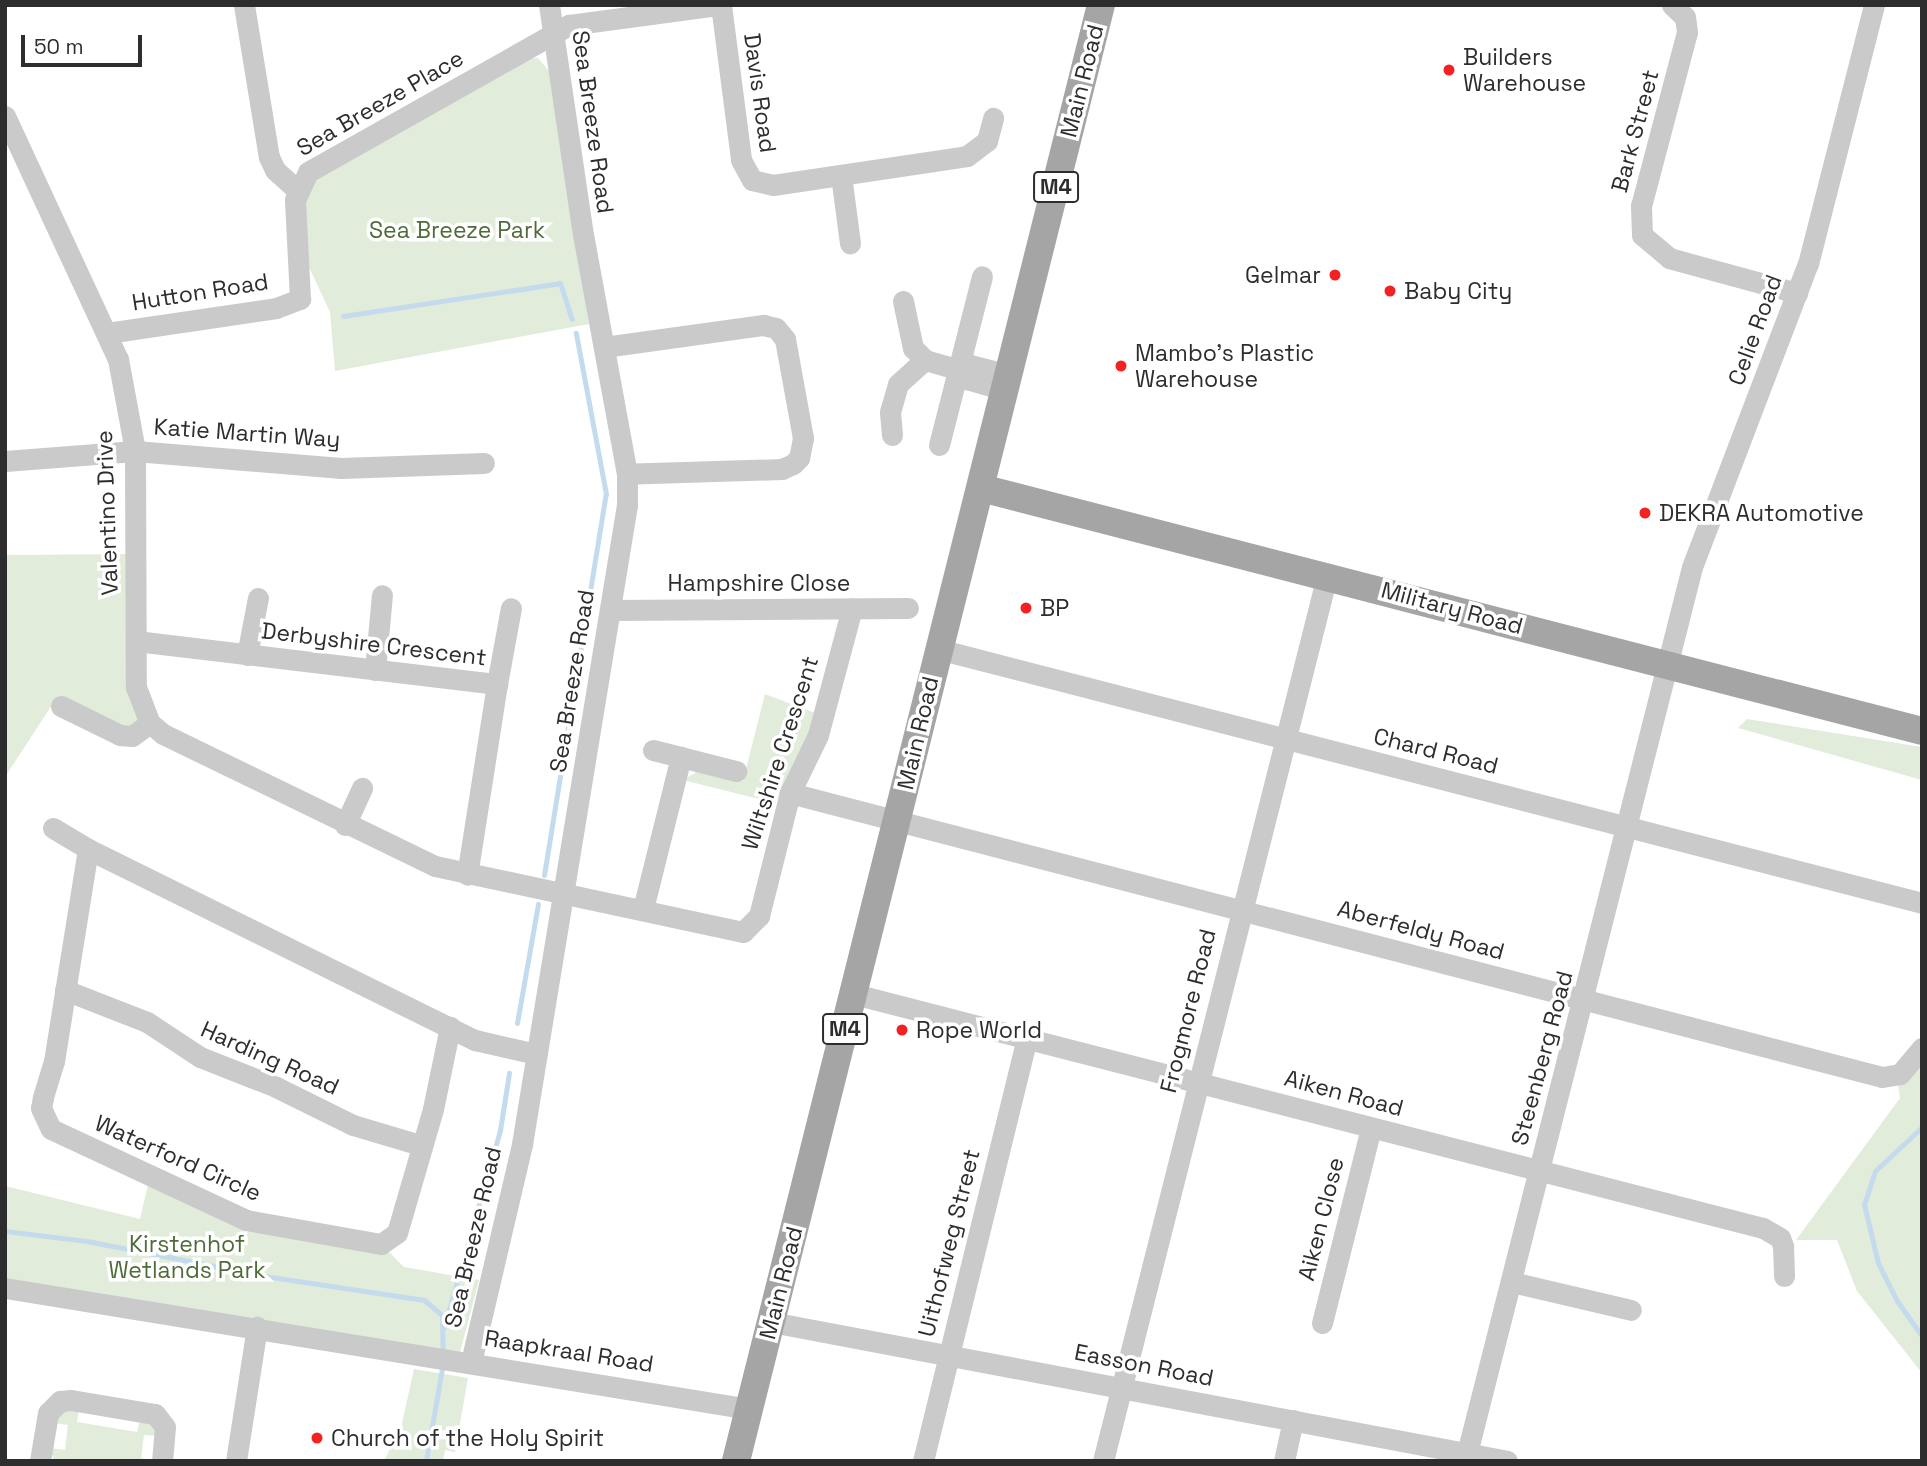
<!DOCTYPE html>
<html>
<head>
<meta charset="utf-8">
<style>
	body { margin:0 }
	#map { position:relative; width:1927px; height:1466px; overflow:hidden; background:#fff; font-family:"Space Grotesk",sans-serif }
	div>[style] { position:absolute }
	.green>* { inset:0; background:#e2ecda }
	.stream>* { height:5px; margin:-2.5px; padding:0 2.5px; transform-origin:2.5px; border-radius:2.5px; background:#c4dbee }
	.minor>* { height:21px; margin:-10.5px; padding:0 10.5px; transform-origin:10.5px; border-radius:10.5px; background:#cacaca }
	.major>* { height:28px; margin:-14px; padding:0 14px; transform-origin:14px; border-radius:14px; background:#a5a5a5 }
	.dots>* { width:19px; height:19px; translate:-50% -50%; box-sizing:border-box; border:4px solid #fff; border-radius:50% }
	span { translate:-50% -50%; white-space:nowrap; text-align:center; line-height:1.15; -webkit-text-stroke:7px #fff; paint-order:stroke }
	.shield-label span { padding:2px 5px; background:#fff; border:2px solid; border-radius:5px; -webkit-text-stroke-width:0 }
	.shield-label { font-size:21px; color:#2d2d2d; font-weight:700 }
	.poi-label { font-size:23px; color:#2d2d2d }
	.left { translate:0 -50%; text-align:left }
	.right { translate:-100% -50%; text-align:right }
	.street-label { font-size:23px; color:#2d2d2d }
	.park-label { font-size:23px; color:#4d6c38 }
	.frame { position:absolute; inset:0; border:7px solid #2d2d2d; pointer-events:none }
	.scale { position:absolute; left:21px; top:35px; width:121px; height:32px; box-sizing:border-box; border:4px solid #2d2d2d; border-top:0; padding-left:9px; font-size:21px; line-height:24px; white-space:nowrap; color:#2d2d2d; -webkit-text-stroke:5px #fff; paint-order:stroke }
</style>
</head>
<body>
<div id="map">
	<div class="green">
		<div style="clip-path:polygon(538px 58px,550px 72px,589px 324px,335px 371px,330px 312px,309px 267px,303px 197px,309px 181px,521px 59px)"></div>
		<div style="clip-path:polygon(136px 554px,142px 731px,52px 705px,5px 777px,5px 555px)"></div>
		<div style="clip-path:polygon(765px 694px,815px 713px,808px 740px,775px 803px,683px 780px,700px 770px,743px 781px)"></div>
		<div style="clip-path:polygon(1747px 719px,1922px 747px,1922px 780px,1738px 728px)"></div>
		<div style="clip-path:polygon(1922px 1063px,1922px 1373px,1857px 1291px,1837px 1240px,1796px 1240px,1900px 1098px,1898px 1084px)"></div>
		<div style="clip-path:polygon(150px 1176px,246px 1220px,381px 1244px,404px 1267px,479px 1280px,458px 1360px,5px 1288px,5px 1186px,140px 1219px)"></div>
		<div style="clip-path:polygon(414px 1369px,468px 1378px,455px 1452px,445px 1450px,443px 1461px,384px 1461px,401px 1428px)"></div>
		<div style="clip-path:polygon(79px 1409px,77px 1422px,137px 1432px,140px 1419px,148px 1420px,158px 1436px,144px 1435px,141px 1458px,155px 1461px,54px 1460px,50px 1448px,65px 1450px,68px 1425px,54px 1423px,59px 1411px)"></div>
	</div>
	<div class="stream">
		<div style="left:343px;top:316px;width:219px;rotate:-8.6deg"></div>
		<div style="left:560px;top:283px;width:38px;rotate:72deg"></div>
		<div style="left:544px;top:875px;width:386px;rotate:-80.8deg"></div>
		<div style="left:606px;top:494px;width:164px;rotate:-100.6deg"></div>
		<div style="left:517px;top:1023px;width:121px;rotate:-80deg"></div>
		<div style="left:1922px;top:1127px;width:64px;rotate:136.9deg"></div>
		<div style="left:1875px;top:1171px;width:35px;rotate:108deg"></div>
		<div style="left:1864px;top:1204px;width:61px;rotate:76.7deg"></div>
		<div style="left:1878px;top:1263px;width:42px;rotate:63.4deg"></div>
		<div style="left:1897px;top:1301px;width:43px;rotate:54.5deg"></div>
		<div style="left:5px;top:1231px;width:83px;rotate:7deg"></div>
		<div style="left:87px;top:1241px;width:187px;rotate:11.1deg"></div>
		<div style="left:271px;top:1277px;width:155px;rotate:8.5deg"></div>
		<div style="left:424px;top:1300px;width:23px;rotate:40deg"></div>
		<div style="left:442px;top:1315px;width:39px;rotate:89deg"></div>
		<div style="left:444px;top:1327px;width:205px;rotate:-74.1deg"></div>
		<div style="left:500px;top:1130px;width:58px;rotate:-81deg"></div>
		<div style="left:426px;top:1461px;width:99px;rotate:-80.2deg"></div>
	</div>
	<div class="minor">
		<div style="left:244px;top:5px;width:154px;rotate:80.7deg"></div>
		<div style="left:269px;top:157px;width:14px;rotate:65deg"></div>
		<div style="left:275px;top:170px;width:30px;rotate:42deg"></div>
		<div style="left:721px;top:5px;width:156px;rotate:82.6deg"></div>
		<div style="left:741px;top:160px;width:23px;rotate:61deg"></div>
		<div style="left:752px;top:180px;width:22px;rotate:13deg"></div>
		<div style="left:773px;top:185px;width:196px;rotate:-8.5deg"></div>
		<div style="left:967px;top:156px;width:25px;rotate:-37deg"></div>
		<div style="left:987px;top:141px;width:24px;rotate:-75deg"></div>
		<div style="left:1672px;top:5px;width:18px;rotate:43deg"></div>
		<div style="left:1685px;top:17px;width:15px;rotate:82deg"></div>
		<div style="left:1687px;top:32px;width:180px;rotate:104.8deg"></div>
		<div style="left:1641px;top:206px;width:29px;rotate:88deg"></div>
		<div style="left:1642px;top:235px;width:35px;rotate:40deg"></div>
		<div style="left:1669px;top:258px;width:133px;rotate:15.3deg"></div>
		<div style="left:5px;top:116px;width:268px;rotate:65.1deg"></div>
		<div style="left:118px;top:359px;width:94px;rotate:79.5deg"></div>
		<div style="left:135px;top:451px;width:236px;rotate:89.8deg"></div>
		<div style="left:136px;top:687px;width:39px;rotate:69deg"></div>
		<div style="left:150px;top:723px;width:17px;rotate:40deg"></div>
		<div style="left:163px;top:734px;width:302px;rotate:25.9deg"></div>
		<div style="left:435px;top:866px;width:315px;rotate:12.1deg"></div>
		<div style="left:743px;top:932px;width:23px;rotate:-45deg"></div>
		<div style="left:759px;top:916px;width:127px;rotate:-75.9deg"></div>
		<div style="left:790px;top:793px;width:64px;rotate:-64.2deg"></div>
		<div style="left:818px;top:735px;width:131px;rotate:-75deg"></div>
		<div style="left:841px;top:175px;width:69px;rotate:82.5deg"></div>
		<div style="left:903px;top:301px;width:48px;rotate:78deg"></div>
		<div style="left:913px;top:348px;width:17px;rotate:45deg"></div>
		<div style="left:107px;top:333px;width:171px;rotate:-8.4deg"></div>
		<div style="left:276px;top:308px;width:26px;rotate:-21deg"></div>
		<div style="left:300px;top:299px;width:99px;rotate:-92.9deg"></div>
		<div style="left:295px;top:200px;width:31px;rotate:-65deg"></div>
		<div style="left:308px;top:172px;width:300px;rotate:-29.4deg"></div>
		<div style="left:569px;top:25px;width:150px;rotate:-7.6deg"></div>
		<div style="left:604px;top:347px;width:161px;rotate:-7.9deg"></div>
		<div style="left:763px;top:325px;width:13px;rotate:13deg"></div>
		<div style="left:776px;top:328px;width:14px;rotate:51deg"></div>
		<div style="left:785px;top:339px;width:101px;rotate:79.7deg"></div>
		<div style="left:803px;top:438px;width:20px;rotate:101deg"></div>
		<div style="left:799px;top:458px;width:8px;rotate:135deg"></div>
		<div style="left:793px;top:464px;width:12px;rotate:156deg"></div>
		<div style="left:782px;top:469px;width:155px;rotate:178.2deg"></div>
		<div style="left:960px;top:370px;width:11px;rotate:56deg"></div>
		<div style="left:966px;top:379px;width:41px;rotate:15.8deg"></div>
		<div style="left:892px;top:435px;width:23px;rotate:-95deg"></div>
		<div style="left:890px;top:412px;width:29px;rotate:-74deg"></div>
		<div style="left:898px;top:384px;width:36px;rotate:-42deg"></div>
		<div style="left:925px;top:360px;width:36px;rotate:16deg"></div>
		<div style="left:960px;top:370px;width:11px;rotate:-27deg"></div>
		<div style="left:970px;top:365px;width:40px;rotate:14.4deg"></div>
		<div style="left:939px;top:445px;width:174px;rotate:-75.7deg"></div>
		<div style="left:5px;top:461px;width:130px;rotate:-4.4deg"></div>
		<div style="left:135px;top:451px;width:207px;rotate:4.7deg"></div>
		<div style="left:341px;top:468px;width:143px;rotate:-2deg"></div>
		<div style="left:610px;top:610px;width:298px;rotate:-0.4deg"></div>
		<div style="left:136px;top:641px;width:364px;rotate:6.8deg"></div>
		<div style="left:497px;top:684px;width:193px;rotate:98.9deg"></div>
		<div style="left:938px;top:649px;width:1016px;rotate:14.47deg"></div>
		<div style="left:247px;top:655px;width:58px;rotate:-79.1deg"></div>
		<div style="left:375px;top:670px;width:75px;rotate:-84.7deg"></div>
		<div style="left:497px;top:684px;width:77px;rotate:-79.6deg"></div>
		<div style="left:61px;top:706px;width:66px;rotate:26.2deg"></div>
		<div style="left:120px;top:735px;width:12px;rotate:5deg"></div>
		<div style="left:132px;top:736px;width:22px;rotate:-36deg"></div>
		<div style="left:653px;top:750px;width:86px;rotate:14.2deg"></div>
		<div style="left:790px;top:793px;width:1128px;rotate:14.58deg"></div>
		<div style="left:1882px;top:1077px;width:18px;rotate:-9deg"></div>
		<div style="left:1900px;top:1074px;width:34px;rotate:-50deg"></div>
		<div style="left:345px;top:825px;width:41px;rotate:-65.3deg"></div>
		<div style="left:53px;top:828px;width:41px;rotate:31deg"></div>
		<div style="left:88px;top:849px;width:432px;rotate:26.3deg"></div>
		<div style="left:475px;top:1040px;width:63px;rotate:12.9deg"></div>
		<div style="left:88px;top:849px;width:215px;rotate:99.1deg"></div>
		<div style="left:54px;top:1061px;width:39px;rotate:107deg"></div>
		<div style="left:43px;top:1098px;width:10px;rotate:101deg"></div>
		<div style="left:41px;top:1108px;width:23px;rotate:65deg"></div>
		<div style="left:51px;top:1129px;width:215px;rotate:25deg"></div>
		<div style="left:246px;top:1220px;width:137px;rotate:10.1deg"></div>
		<div style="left:381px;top:1244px;width:19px;rotate:-35deg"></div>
		<div style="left:397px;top:1233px;width:129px;rotate:-73.8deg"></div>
		<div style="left:433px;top:1109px;width:84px;rotate:-78.3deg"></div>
		<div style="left:643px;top:909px;width:157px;rotate:-76deg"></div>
		<div style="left:65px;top:990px;width:88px;rotate:21.3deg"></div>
		<div style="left:147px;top:1022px;width:64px;rotate:33.4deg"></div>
		<div style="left:200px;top:1057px;width:82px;rotate:21.5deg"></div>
		<div style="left:276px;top:1087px;width:86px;rotate:26.3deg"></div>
		<div style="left:353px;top:1125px;width:70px;rotate:16.6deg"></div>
		<div style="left:854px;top:994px;width:939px;rotate:14.44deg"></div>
		<div style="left:1763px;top:1228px;width:20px;rotate:30deg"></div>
		<div style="left:1780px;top:1238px;width:9px;rotate:69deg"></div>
		<div style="left:1783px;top:1246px;width:30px;rotate:88deg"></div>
		<div style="left:1512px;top:1282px;width:122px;rotate:13.2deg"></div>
		<div style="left:5px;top:1288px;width:755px;rotate:9.23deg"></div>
		<div style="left:771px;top:1322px;width:749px;rotate:10.69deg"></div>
		<div style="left:1322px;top:1323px;width:201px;rotate:-75.9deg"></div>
		<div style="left:471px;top:1362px;width:224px;rotate:-76.8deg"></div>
		<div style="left:522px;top:1144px;width:648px;rotate:-80.67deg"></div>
		<div style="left:627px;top:505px;width:31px;rotate:-90deg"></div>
		<div style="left:627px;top:474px;width:243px;rotate:-100.4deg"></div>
		<div style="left:583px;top:235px;width:232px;rotate:-98.4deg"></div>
		<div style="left:40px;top:1461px;width:49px;rotate:-80.5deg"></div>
		<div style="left:48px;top:1413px;width:17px;rotate:-45deg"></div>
		<div style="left:60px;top:1401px;width:11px;rotate:-5deg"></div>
		<div style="left:71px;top:1400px;width:85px;rotate:9.5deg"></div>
		<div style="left:155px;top:1414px;width:16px;rotate:52deg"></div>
		<div style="left:165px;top:1427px;width:34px;rotate:95deg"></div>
		<div style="left:236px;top:1461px;width:136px;rotate:-81.1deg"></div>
		<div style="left:923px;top:1461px;width:436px;rotate:-76.2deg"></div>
		<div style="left:1103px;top:1461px;width:913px;rotate:-75.8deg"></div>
		<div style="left:1284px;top:1461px;width:42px;rotate:-77.6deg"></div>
		<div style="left:1465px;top:1461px;width:922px;rotate:-75.75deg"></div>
		<div style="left:1692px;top:567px;width:324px;rotate:-69.1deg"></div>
		<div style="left:1808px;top:264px;width:267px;rotate:-75.7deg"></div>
	</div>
	<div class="major">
		<div style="left:981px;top:488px;width:972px;rotate:14.48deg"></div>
		<div style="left:736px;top:1461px;width:1501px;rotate:-75.93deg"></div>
	</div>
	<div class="dots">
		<div style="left:1449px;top:70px;background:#f22223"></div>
		<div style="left:1335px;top:275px;background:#f22223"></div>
		<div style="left:1390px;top:291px;background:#f22223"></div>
		<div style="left:1121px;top:366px;background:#f22223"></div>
		<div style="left:1645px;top:513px;background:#f22223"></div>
		<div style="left:1026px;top:608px;background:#f22223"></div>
		<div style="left:902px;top:1030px;background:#f22223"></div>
		<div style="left:317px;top:1438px;background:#f22223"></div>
	</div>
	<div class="shield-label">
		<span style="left:1056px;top:187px">M4</span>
		<span style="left:845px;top:1029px">M4</span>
	</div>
	<div class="poi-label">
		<span class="left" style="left:1463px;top:70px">Builders<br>Warehouse</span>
		<span class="right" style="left:1321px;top:275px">Gelmar</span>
		<span class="left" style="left:1404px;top:291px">Baby City</span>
		<span class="left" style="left:1135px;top:366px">Mambo's Plastic<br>Warehouse</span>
		<span class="left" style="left:1659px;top:513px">DEKRA Automotive</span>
		<span class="left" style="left:1040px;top:608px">BP</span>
		<span class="left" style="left:916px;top:1030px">Rope World</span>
		<span class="left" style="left:331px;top:1438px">Church of the Holy Spirit</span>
	</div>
	<div class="street-label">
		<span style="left:1082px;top:81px;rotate:-76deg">Main Road</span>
		<span style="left:760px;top:93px;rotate:82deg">Davis Road</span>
		<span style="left:380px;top:103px;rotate:-30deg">Sea Breeze Place</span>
		<span style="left:593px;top:122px;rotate:82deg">Sea Breeze Road</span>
		<span style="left:1635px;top:131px;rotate:-75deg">Bark Street</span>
		<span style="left:200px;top:292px;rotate:-9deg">Hutton Road</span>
		<span style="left:1755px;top:330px;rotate:-70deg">Celie Road</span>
		<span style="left:247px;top:433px;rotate:4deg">Katie Martin Way</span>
		<span style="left:107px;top:513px;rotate:-92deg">Valentino Drive</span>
		<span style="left:759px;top:583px">Hampshire Close</span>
		<span style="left:1452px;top:608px;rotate:15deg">Military Road</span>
		<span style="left:374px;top:644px;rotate:7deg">Derbyshire Crescent</span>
		<span style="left:572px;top:681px;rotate:-81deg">Sea Breeze Road</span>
		<span style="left:918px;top:733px;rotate:-77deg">Main Road</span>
		<span style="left:1436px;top:751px;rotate:14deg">Chard Road</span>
		<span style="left:780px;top:753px;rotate:-72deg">Wiltshire Crescent</span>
		<span style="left:1421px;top:930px;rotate:15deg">Aberfeldy Road</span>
		<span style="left:1188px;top:1011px;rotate:-76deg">Frogmore Road</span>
		<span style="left:270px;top:1058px;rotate:24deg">Harding Road</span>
		<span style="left:1542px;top:1058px;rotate:-75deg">Steenberg Road</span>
		<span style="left:1344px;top:1093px;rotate:15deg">Aiken Road</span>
		<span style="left:178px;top:1158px;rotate:24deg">Waterford Circle</span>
		<span style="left:1321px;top:1219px;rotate:-76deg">Aiken Close</span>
		<span style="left:473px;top:1237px;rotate:-77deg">Sea Breeze Road</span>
		<span style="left:949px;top:1243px;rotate:-76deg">Uithofweg Street</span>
		<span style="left:781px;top:1283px;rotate:-76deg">Main Road</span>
		<span style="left:569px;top:1351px;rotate:9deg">Raapkraal Road</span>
		<span style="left:1144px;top:1365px;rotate:11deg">Easson Road</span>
	</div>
	<div class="park-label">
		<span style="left:457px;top:230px">Sea Breeze Park</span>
		<span style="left:187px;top:1257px">Kirstenhof<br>Wetlands Park</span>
	</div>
	<div class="frame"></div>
	<div class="scale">50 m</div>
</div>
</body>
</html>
